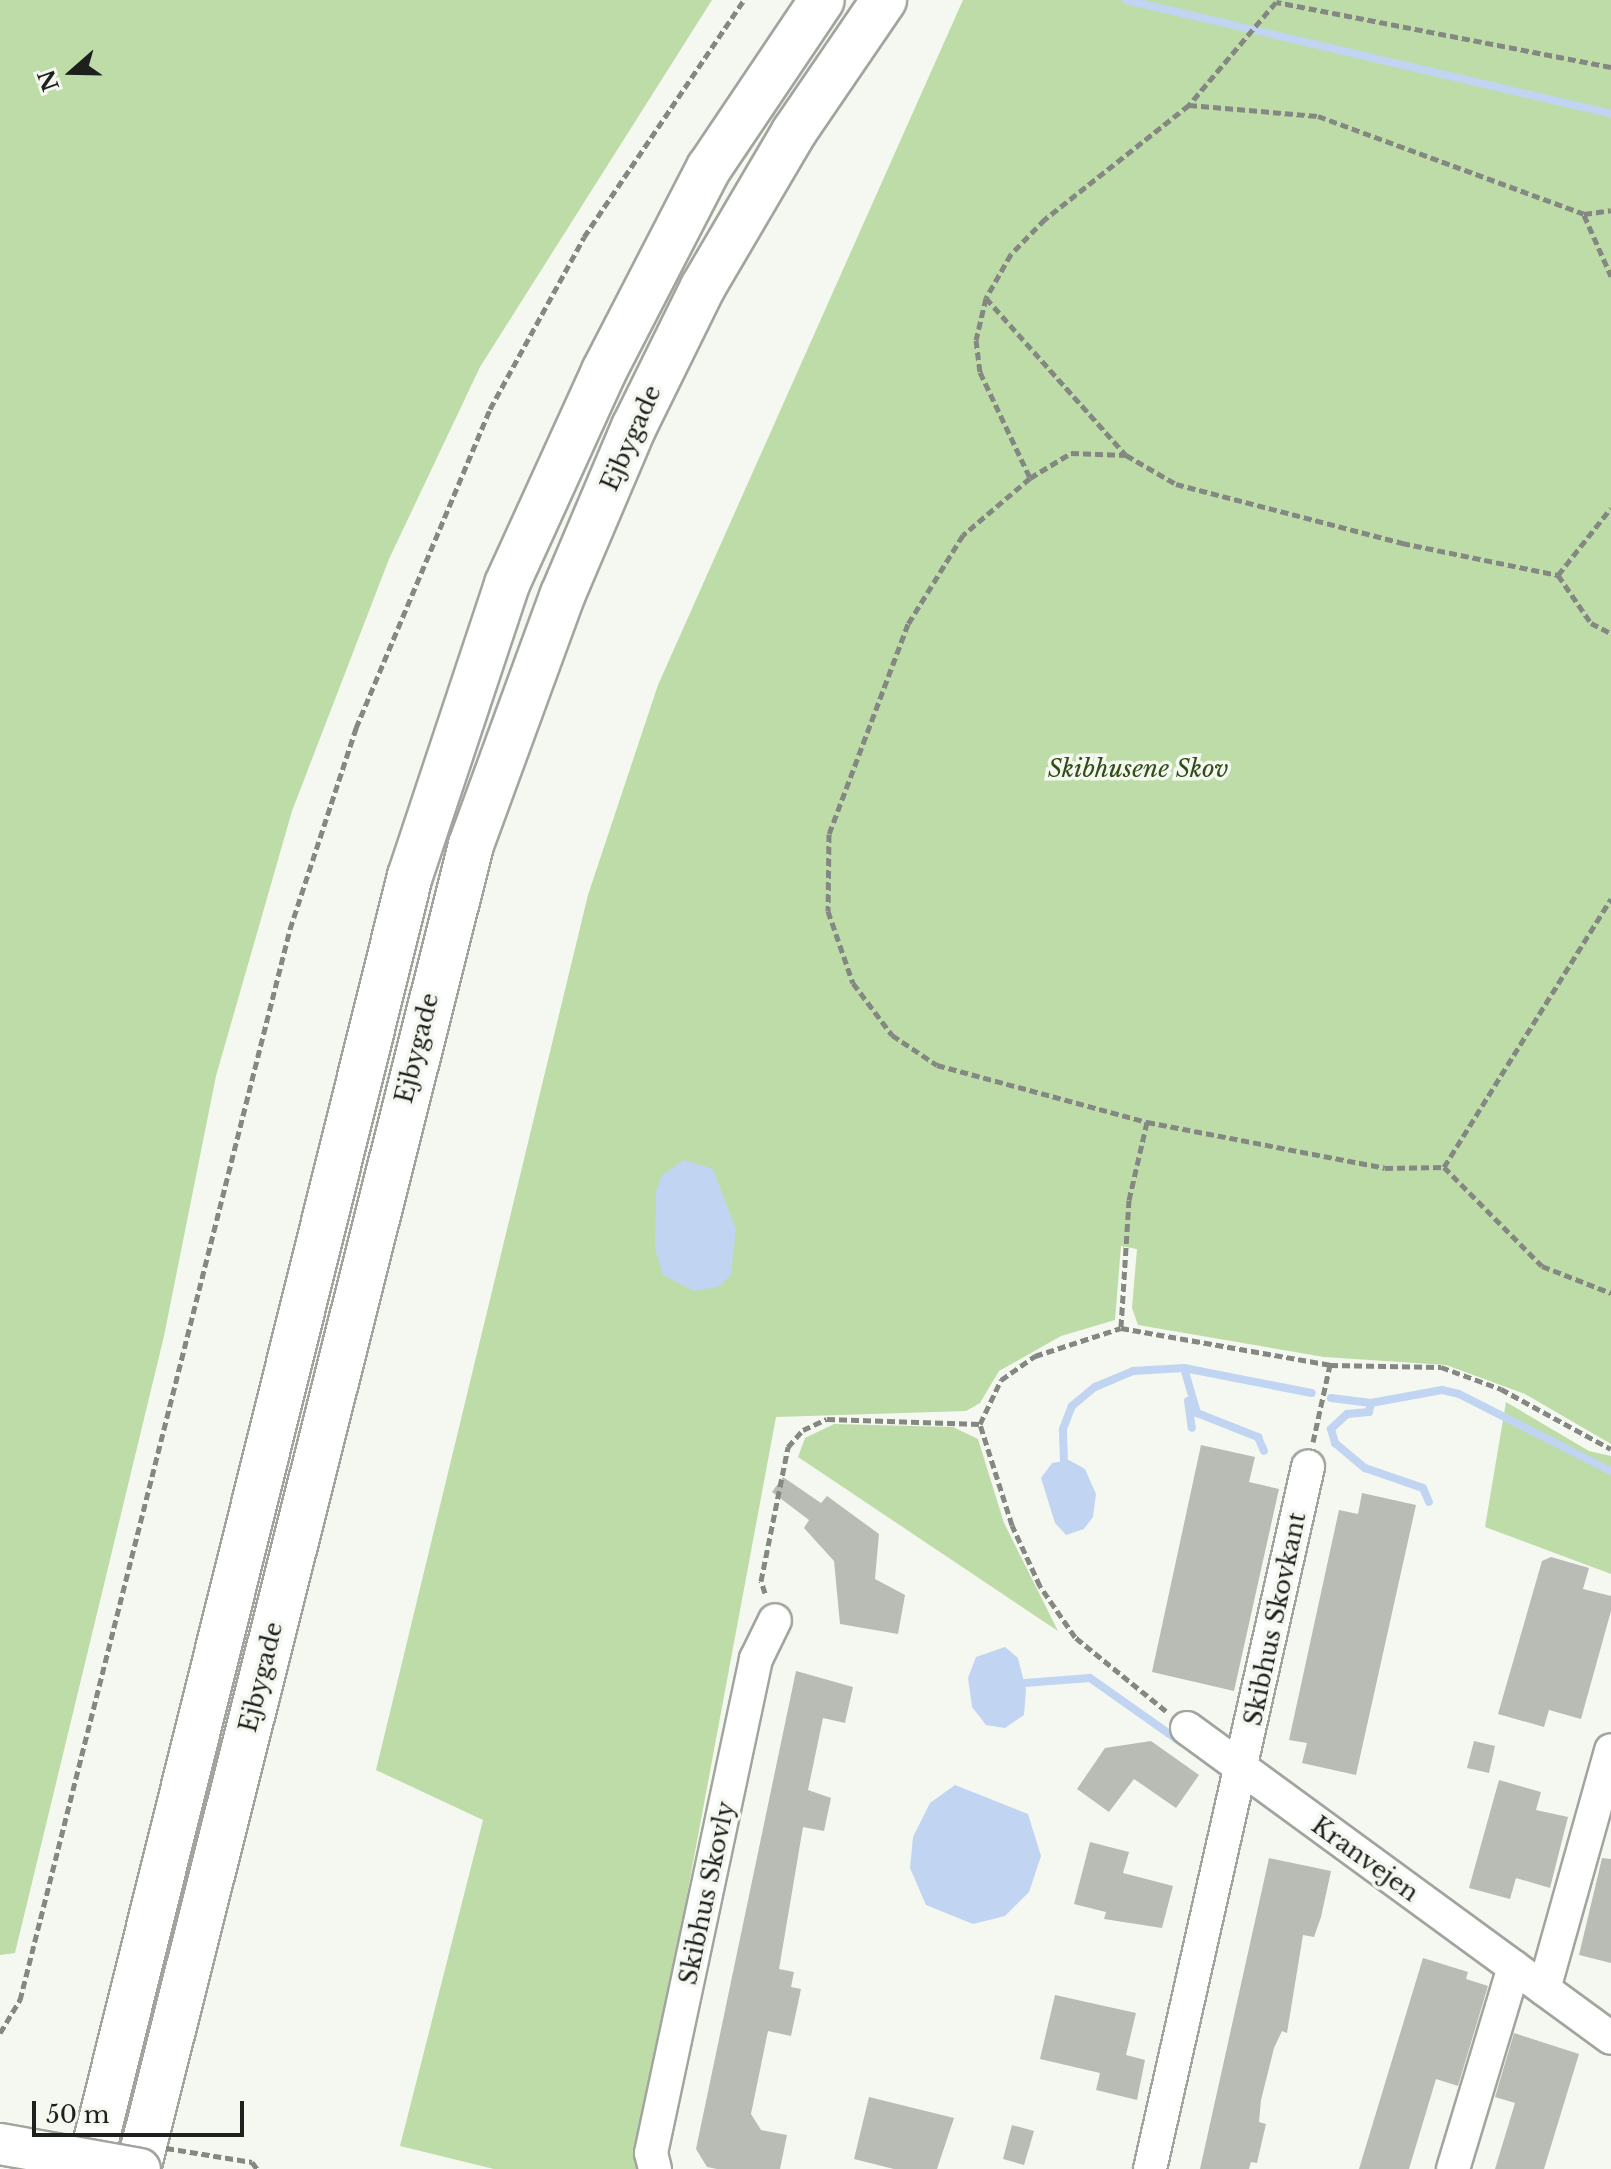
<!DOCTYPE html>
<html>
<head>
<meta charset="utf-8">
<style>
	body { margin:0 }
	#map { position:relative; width:1611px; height:2169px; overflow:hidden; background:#f4f8f0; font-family:"Libre Baskerville",serif }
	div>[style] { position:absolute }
	.green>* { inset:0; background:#bddca7 }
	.water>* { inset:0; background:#c1d4f1 }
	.stream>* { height:8px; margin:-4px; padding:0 4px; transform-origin:4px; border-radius:4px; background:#c1d4f1 }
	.building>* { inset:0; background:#b8bcb5 }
	.path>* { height:5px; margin-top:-2.5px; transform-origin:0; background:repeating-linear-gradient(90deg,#858882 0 8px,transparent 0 12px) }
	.roads { filter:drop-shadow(2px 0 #a1a59e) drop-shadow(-2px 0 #a1a59e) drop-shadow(0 2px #a1a59e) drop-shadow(0 -2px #a1a59e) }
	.minor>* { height:32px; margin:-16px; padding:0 16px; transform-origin:16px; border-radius:16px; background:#fff }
	.secondary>* { height:44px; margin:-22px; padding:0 22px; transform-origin:22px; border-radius:22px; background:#fff }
	.path-bridge>* { height:5px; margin-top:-2.5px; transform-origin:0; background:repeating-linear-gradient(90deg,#858882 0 8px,transparent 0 12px) }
	.bridges { filter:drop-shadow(2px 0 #a1a59e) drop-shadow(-2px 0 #a1a59e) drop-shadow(0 2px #a1a59e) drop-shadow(0 -2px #a1a59e) }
	.tertiary-bridge>* { height:40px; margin:-20px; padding:0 20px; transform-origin:20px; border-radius:20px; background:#fff }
	span { translate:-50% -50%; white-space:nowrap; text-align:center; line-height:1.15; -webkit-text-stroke:7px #f4f8f0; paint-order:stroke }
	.street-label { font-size:24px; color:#1e201d }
	.park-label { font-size:24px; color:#314e18; font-style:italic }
	.north { position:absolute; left:32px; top:32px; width:80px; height:80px; -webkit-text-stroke:6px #f4f8f0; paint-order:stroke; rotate:250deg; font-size:22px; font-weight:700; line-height:32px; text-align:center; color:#1e201d }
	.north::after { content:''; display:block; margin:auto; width:28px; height:36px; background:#1e201d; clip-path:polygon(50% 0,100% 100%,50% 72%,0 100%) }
	.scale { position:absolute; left:32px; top:2101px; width:212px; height:36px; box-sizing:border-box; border:4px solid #1e201d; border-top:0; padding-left:10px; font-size:24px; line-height:28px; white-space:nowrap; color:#1e201d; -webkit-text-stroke:6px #f4f8f0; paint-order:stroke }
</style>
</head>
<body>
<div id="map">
	<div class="green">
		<div style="clip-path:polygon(0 0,712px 0,480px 367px,389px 559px,292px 811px,216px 1076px,164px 1336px,15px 1953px,0 1955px)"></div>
		<div style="clip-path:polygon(963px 0,1611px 0,1611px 1444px,1525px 1394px,1446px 1365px,1324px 1357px,1138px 1325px,1132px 1308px,1137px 1249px,1121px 1246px,1115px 1320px,1061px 1336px,999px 1371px,980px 1403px,966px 1411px,776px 1417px,636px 2169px,494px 2169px,400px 2146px,483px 1820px,376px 1770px,588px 895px,658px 685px)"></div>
		<div style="clip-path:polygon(1506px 1402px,1589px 1451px,1611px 1456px,1611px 1574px,1485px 1527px)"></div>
		<div style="clip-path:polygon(834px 1424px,953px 1427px,978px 1439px,1004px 1523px,1058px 1631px,798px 1457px,805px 1438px)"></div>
	</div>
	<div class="water">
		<div style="clip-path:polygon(684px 1160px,713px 1169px,736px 1229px,731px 1275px,718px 1287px,694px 1291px,663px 1275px,655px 1249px,656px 1191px,662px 1175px)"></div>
		<div style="clip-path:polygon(1069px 1460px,1085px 1469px,1096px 1494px,1093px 1517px,1084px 1529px,1066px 1535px,1055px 1523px,1041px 1478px,1052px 1463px)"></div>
		<div style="clip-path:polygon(1005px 1647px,1018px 1658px,1026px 1690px,1024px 1715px,1005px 1728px,986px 1725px,972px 1707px,968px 1678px,976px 1657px)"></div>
		<div style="clip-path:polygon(955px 1785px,1028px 1814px,1041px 1856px,1029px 1892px,1005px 1916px,973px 1924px,926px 1905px,910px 1868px,913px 1837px,930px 1803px)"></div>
	</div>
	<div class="stream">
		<div style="left:1126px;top:0;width:498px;rotate:13.2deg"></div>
		<div style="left:1184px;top:1368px;width:47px;rotate:73.9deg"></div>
		<div style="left:1197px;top:1413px;width:66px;rotate:21.5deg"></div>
		<div style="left:1258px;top:1437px;width:15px;rotate:67deg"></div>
		<div style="left:1331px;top:1398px;width:40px;rotate:7.1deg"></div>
		<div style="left:1371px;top:1403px;width:72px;rotate:-10.4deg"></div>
		<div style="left:1442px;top:1390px;width:17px;rotate:13deg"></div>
		<div style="left:1459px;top:1394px;width:170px;rotate:26.9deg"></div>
		<div style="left:1188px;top:1401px;width:27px;rotate:82deg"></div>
		<div style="left:1371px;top:1403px;width:9px;rotate:103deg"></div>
		<div style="left:1369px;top:1412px;width:22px;rotate:175deg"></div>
		<div style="left:1347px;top:1414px;width:22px;rotate:137deg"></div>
		<div style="left:1331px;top:1429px;width:15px;rotate:74deg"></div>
		<div style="left:1335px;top:1443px;width:39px;rotate:40deg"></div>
		<div style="left:1365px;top:1468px;width:61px;rotate:19deg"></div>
		<div style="left:1423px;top:1488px;width:15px;rotate:67deg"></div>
		<div style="left:1064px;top:1461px;width:32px;rotate:-92deg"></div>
		<div style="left:1063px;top:1429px;width:25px;rotate:-69deg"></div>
		<div style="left:1072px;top:1406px;width:30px;rotate:-40deg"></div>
		<div style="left:1095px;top:1387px;width:41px;rotate:-22.8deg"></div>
		<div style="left:1133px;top:1371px;width:51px;rotate:-3.4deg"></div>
		<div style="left:1184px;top:1368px;width:130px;rotate:11.1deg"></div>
		<div style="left:1025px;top:1683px;width:65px;rotate:-4.4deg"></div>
		<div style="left:1090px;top:1678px;width:113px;rotate:35.2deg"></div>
	</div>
	<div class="building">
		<div style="clip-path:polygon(1201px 1445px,1255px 1457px,1249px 1482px,1279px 1489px,1234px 1691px,1152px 1672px)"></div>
		<div style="clip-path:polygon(783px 1477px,821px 1503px,827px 1496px,879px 1534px,875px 1579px,905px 1595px,898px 1634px,840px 1624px,834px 1561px,804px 1528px,809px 1520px,772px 1492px)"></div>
		<div style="clip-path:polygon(1362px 1493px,1416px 1505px,1356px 1775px,1302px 1763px,1307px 1743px,1289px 1740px,1339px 1510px,1358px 1514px)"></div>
		<div style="clip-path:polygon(1551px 1557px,1589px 1568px,1583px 1589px,1611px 1596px,1611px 1611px,1581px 1719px,1549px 1710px,1544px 1727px,1498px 1714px,1542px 1561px)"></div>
		<div style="clip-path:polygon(796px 1671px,853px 1687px,845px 1723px,823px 1718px,808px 1790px,831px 1798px,824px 1831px,803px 1827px,779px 1969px,794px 1972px,791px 1987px,801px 1989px,791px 2036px,768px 2031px,751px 2114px,761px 2130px,787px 2135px,780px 2169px,717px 2169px,707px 2167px,696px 2149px)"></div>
		<div style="clip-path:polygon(1151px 1741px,1199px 1775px,1176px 1808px,1134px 1779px,1109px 1812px,1077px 1789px,1105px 1748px)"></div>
		<div style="clip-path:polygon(1474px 1741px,1495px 1746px,1489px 1773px,1467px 1768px)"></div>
		<div style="clip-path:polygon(1499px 1780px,1541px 1792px,1536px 1810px,1568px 1817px,1550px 1888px,1516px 1878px,1510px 1899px,1469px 1888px)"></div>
		<div style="clip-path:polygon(1090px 1842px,1129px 1852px,1123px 1873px,1173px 1886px,1162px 1928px,1104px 1919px,1106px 1912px,1074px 1904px)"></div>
		<div style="clip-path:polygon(1269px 1858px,1331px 1871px,1321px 1917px,1314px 1937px,1303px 1935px,1287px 2033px,1282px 2031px,1274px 2048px,1261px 2100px,1259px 2122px,1266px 2124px,1257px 2163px,1251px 2162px,1249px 2169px,1200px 2169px)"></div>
		<div style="clip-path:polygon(1602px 1858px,1611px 1859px,1611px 1963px,1579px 1955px)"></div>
		<div style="clip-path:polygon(1423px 1958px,1468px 1972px,1466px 1979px,1488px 1986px,1458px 2086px,1436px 2079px,1409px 2169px,1359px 2169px)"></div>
		<div style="clip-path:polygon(1055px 1995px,1136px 2013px,1126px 2055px,1145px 2060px,1137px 2100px,1096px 2090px,1100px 2073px,1040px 2059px)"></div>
		<div style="clip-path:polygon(1514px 2033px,1579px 2054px,1544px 2169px,1495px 2169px,1515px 2103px,1495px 2097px)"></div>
		<div style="clip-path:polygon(869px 2097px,954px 2118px,937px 2169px,894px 2169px,854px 2159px)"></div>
		<div style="clip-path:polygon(1012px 2125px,1034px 2131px,1024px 2165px,1003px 2159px)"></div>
	</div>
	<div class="path">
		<div style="left:1611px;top:67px;width:341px;rotate:-169deg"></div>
		<div style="left:1276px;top:2px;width:135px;rotate:130.2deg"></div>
		<div style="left:1189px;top:105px;width:184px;rotate:141.6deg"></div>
		<div style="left:1045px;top:219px;width:49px;rotate:134.2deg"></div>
		<div style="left:1011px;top:254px;width:51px;rotate:119.6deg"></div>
		<div style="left:986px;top:298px;width:43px;rotate:103.4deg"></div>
		<div style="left:976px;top:340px;width:32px;rotate:83deg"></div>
		<div style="left:980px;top:372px;width:117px;rotate:64.7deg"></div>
		<div style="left:1030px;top:478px;width:88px;rotate:139.6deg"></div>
		<div style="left:963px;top:535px;width:105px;rotate:121.7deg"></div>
		<div style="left:908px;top:624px;width:224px;rotate:110.6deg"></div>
		<div style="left:829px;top:834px;width:77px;rotate:90.7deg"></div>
		<div style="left:828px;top:911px;width:76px;rotate:70.9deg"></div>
		<div style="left:853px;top:983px;width:65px;rotate:53.1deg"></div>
		<div style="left:892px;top:1035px;width:54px;rotate:33.7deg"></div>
		<div style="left:937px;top:1065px;width:218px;rotate:15.2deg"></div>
		<div style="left:1147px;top:1122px;width:242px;rotate:10.9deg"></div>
		<div style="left:1385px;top:1168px;width:59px;rotate:-1deg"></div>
		<div style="left:1444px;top:1167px;width:316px;rotate:-58.1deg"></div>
		<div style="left:1189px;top:105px;width:129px;rotate:4.9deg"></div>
		<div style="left:1318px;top:116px;width:283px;rotate:20.2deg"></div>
		<div style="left:1584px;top:214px;width:27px;rotate:-8deg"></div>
		<div style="left:1584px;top:215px;width:67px;rotate:66.1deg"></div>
		<div style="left:986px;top:298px;width:210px;rotate:48.3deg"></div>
		<div style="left:1126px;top:455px;width:58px;rotate:30.1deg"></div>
		<div style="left:1176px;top:484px;width:234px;rotate:14.6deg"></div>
		<div style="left:1402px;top:543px;width:159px;rotate:11.6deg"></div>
		<div style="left:1558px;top:575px;width:58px;rotate:55.5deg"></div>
		<div style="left:1591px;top:623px;width:22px;rotate:27deg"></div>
		<div style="left:1030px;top:478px;width:48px;rotate:-31.4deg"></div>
		<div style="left:1071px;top:453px;width:55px;rotate:2.1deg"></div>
		<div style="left:1558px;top:575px;width:85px;rotate:-51.7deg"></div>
		<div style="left:1444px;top:1167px;width:139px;rotate:45.3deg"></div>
		<div style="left:1542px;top:1266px;width:74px;rotate:21.4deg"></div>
		<div style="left:1121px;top:1327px;width:127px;rotate:-86.4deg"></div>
		<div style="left:1129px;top:1200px;width:80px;rotate:-77deg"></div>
		<div style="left:1313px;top:1442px;width:79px;rotate:-77.6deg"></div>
		<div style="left:765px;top:1593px;width:13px;rotate:-108deg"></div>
		<div style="left:761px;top:1581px;width:137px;rotate:-78.6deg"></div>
		<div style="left:788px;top:1447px;width:23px;rotate:-49deg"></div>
		<div style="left:803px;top:1430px;width:26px;rotate:-25deg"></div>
		<div style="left:827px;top:1419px;width:153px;rotate:1.9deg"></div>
		<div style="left:1166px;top:1711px;width:117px;rotate:-140.9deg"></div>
		<div style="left:1075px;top:1637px;width:62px;rotate:-124.5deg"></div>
		<div style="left:1040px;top:1586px;width:67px;rotate:-114.7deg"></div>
		<div style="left:1012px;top:1525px;width:106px;rotate:-107.6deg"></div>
		<div style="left:980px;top:1424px;width:49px;rotate:-64.5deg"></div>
		<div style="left:1001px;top:1380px;width:42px;rotate:-35.2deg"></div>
		<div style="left:1035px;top:1356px;width:90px;rotate:-18deg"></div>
		<div style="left:1121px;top:1328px;width:212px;rotate:10deg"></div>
		<div style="left:1330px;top:1365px;width:111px;rotate:1deg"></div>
		<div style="left:1441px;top:1367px;width:64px;rotate:20.1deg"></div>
		<div style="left:1501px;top:1389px;width:125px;rotate:28.6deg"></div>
		<div style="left:0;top:2033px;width:39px;rotate:-59deg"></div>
		<div style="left:20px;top:2000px;width:1105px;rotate:-75.85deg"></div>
		<div style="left:290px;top:929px;width:212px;rotate:-71.8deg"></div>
		<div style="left:356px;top:728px;width:346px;rotate:-67.2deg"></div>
		<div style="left:490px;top:409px;width:196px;rotate:-61.3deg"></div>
		<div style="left:584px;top:237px;width:286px;rotate:-56deg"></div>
		<div style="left:252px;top:2162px;width:9px;rotate:54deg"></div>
	</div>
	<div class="roads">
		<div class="minor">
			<div style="left:1187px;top:1728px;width:525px;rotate:36.17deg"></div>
			<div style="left:1544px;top:1989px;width:248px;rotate:-74.3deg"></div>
			<div style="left:655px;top:2169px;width:16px;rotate:-104deg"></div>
			<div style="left:651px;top:2153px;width:505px;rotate:-78deg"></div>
			<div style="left:756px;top:1659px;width:43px;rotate:-64deg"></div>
			<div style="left:1150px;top:2169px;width:720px;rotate:-77.32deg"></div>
			<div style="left:1453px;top:2169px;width:211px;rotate:-73.2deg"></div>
		</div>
		<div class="secondary">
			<div style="left:89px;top:2169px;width:1332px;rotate:-76.06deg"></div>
			<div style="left:410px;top:876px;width:308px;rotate:-71.6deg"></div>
			<div style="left:507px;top:584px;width:234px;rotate:-65.5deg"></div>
			<div style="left:604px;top:371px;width:229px;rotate:-62.7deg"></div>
			<div style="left:709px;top:168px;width:202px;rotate:-56.1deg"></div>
			<div style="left:138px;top:2169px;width:1365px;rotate:-75.88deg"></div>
			<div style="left:471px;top:845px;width:267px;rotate:-69.9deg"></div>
			<div style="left:563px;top:594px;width:181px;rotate:-67deg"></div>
			<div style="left:634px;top:427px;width:156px;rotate:-63.8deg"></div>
			<div style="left:703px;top:287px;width:180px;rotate:-59.6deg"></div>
			<div style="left:794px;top:132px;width:160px;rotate:-55.7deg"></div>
		</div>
	</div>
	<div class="path-bridge">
		<div style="left:166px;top:2148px;width:87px;rotate:9.2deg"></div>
	</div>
	<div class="bridges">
		<div class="tertiary-bridge">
			<div style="left:0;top:2144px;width:142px;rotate:10.1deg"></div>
		</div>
	</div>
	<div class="street-label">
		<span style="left:631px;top:438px;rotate:-66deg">Ejbygade</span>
		<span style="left:417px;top:1048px;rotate:-76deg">Ejbygade</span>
		<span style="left:1275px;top:1619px;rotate:-78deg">Skibhus Skovkant</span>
		<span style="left:261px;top:1677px;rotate:-76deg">Ejbygade</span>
		<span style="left:1365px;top:1859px;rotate:36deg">Kranvejen</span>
		<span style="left:707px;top:1893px;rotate:-78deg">Skibhus Skovly</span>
	</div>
	<div class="park-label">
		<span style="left:1138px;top:769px">Skibhusene Skov</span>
	</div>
	<div class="north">N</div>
	<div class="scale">50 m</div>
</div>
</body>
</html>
